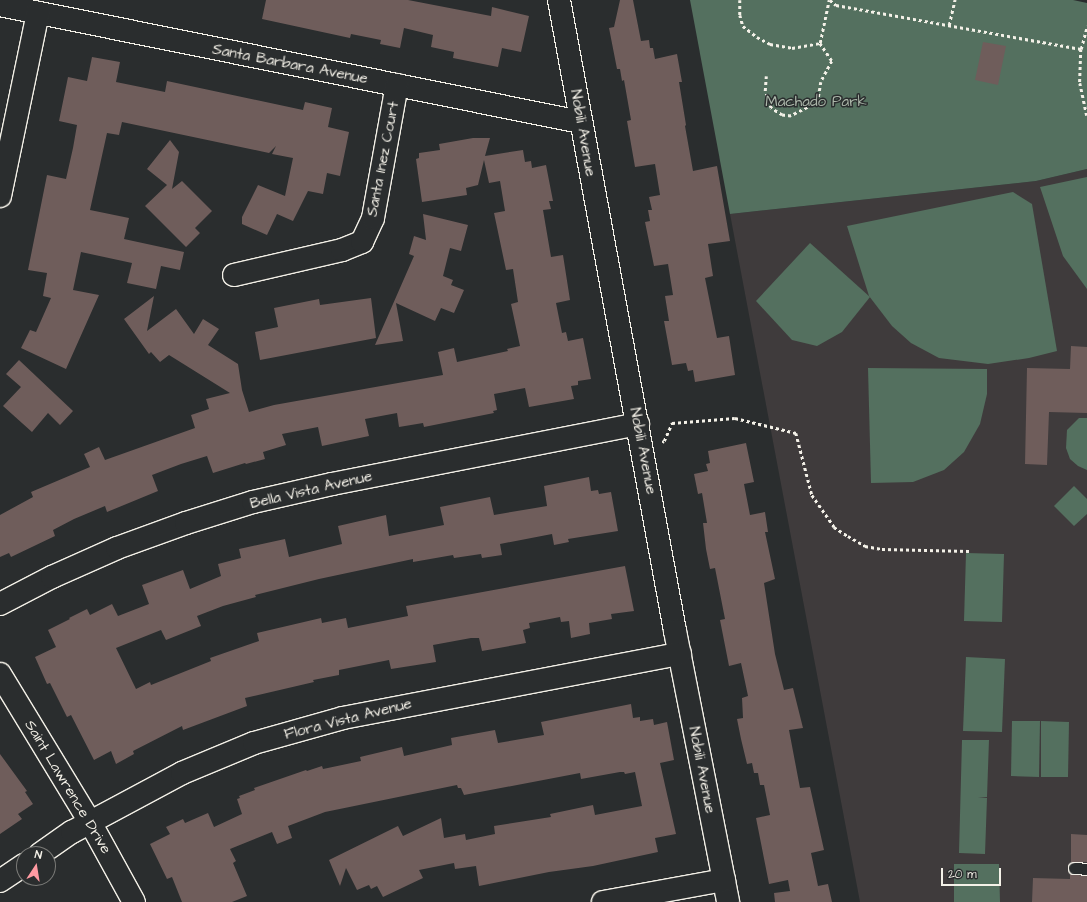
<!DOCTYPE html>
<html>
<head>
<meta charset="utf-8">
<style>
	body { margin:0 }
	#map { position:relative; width:1087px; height:902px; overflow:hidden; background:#2a2d2e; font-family:"Architects Daughter",sans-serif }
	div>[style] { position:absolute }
	.built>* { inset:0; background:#3f3b3c }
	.green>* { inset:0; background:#54705f }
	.building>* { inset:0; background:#6f5d5b }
	.path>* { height:2.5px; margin-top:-1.25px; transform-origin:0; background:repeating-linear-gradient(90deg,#f4f1e8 0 3px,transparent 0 6px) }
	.roads { filter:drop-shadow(1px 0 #f4f1e8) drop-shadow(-1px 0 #f4f1e8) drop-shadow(0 1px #f4f1e8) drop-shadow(0 -1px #f4f1e8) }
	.lane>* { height:11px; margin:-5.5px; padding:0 5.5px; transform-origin:5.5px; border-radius:5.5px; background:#2a2d2e }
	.street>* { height:22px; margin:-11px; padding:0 11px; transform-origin:11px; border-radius:11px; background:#2a2d2e }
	span { translate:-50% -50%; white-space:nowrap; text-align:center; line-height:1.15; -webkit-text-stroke:3px #2a2d2e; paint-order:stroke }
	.street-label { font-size:15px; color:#f4f1e8 }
	.park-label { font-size:15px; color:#acb7aa }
	.north { position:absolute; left:16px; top:846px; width:40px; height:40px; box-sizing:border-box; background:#2a2d2e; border:1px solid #7b7b78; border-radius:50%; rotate:12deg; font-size:11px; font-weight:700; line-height:16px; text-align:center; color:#f4f1e8 }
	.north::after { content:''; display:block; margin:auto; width:14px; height:18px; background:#ff9aa2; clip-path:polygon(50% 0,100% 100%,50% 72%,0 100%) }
	.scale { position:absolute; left:941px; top:868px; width:60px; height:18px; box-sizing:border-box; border:2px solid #f4f1e8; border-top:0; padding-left:5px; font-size:12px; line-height:14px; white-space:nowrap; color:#f4f1e8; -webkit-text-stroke:3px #2a2d2e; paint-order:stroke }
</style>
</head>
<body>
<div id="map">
	<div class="built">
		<div style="clip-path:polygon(1087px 169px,1087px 902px,860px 902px,730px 214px,1036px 181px)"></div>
	</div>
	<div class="green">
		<div style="clip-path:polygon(690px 0,1073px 0,1087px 3px,1087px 169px,1036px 181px,730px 214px)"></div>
		<div style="clip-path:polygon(1087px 177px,1087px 289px,1063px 256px,1040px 187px)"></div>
		<div style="clip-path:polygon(1013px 192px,1032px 204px,1057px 351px,1029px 358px,988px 364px,939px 358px,911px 343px,892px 326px,869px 296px,847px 226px)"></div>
		<div style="clip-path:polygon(810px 243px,870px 297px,842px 332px,817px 346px,792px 340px,756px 301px)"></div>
		<div style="clip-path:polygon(868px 368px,987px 369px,987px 394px,980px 424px,964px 452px,944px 470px,913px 482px,871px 483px)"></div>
		<div style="clip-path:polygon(1079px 418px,1087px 418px,1087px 470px,1078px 466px,1070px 459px,1066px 448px,1067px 430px)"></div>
		<div style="clip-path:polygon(1074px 486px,1087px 499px,1087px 514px,1074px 526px,1054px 506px)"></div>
		<div style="clip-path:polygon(966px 553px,1004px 554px,1002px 622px,964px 621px)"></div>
		<div style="clip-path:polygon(966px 657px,1005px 659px,1002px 732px,963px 731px)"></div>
		<div style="clip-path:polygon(1012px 721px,1040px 721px,1039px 777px,1011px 776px)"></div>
		<div style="clip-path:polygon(1041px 721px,1069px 722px,1068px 777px,1041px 777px)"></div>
		<div style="clip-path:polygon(962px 740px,989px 740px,987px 797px,978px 797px,987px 798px,985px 854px,959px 853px)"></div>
		<div style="clip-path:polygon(954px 864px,999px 864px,1000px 902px,954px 902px)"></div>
	</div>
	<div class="building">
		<div style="clip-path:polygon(266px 0,408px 0,491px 16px,492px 7px,529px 16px,521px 52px,502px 48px,498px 67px,453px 58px,454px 52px,431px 47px,433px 35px,404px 28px,400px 48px,380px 44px,381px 40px,351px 34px,350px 38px,262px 19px)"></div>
		<div style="clip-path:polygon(620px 0,633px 0,641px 41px,649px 40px,650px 48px,653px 48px,655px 59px,677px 54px,682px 82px,679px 82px,686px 125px,685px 126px,693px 171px,717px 166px,730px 241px,708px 244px,713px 276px,705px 278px,717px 338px,729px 336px,735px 375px,695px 382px,693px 370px,688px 371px,686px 363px,672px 365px,664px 321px,669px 321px,665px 296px,673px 295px,668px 264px,654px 266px,645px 222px,650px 221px,648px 210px,652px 210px,649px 197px,660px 195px,655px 164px,635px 167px,627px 121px,631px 120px,624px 80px,622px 81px,620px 69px,617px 69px,609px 28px,614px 27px)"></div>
		<div style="clip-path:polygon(983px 42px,1006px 46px,998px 85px,975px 80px)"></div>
		<div style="clip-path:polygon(92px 57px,120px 62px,116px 82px,165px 92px,167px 81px,303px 110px,305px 102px,332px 108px,328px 127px,349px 132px,340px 176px,327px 173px,323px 194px,308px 191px,293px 221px,277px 214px,267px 235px,242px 224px,242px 217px,258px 185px,285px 196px,293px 158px,272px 154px,276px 146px,269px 153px,122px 122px,119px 135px,107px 133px,90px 210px,129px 218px,124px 239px,184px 252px,180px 270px,161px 266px,156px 289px,127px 283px,132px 263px,81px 252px,73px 290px,99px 295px,66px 369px,21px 348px,30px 330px,36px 332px,51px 298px,43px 296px,47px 273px,28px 270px,47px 175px,66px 179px,73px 148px,77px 125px,59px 121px,68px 77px,87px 81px)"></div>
		<div style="clip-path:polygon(473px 138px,490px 138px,485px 156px,523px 150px,525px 162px,531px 161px,532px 168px,546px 165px,553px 201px,549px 201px,551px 209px,543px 210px,551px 257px,563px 255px,570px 300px,556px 303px,562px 333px,566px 332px,568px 341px,583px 338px,591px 379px,578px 381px,578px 385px,571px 386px,574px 399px,529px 407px,525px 388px,494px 394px,497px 410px,493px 411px,494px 413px,424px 427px,423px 423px,399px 427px,397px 413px,365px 419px,369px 436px,322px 446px,318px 427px,282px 434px,286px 445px,263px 452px,265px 459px,246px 464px,245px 463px,213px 473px,207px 456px,181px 464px,152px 475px,158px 491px,107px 512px,105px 506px,74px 519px,53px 530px,55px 536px,11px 557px,9px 553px,0 557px,0 515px,33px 497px,31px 492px,90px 467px,84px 454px,99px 447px,105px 460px,195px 428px,191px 415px,209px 409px,206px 399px,230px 393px,169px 355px,160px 362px,151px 352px,149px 354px,124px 319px,154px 296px,147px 331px,176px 309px,194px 334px,203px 319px,219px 329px,208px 345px,238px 364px,242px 390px,249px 412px,274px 405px,443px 375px,438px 352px,454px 348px,457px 362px,508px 351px,507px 349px,520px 346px,511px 304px,518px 302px,513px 269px,506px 270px,494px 213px,505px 211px,500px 181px,489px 183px,484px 160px,478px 185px,466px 188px,467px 195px,422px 202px,416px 159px,419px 158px,419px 153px,440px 150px,439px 144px)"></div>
		<div style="clip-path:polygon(170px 140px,179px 152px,172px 189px,182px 181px,212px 211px,195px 228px,200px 233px,186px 247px,145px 206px,167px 185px,147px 169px)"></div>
		<div style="clip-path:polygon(423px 214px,468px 225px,461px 251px,450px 248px,443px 276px,453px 280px,451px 285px,464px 290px,454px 313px,441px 308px,435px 321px,396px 303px,403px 341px,375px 345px,414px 256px,409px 254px,414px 236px,426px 240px)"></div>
		<div style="clip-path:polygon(371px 298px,376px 338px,260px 360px,255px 332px,278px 327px,274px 308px,319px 299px,320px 305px)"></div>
		<div style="clip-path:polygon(1071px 346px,1087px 347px,1087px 413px,1049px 412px,1047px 465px,1025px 464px,1027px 368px,1070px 369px)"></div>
		<div style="clip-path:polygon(19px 360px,73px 411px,60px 425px,48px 413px,32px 432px,3px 406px,21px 387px,6px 374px)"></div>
		<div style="clip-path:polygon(746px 443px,754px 482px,744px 484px,750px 515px,765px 512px,768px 532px,765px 532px,775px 579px,764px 583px,775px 654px,784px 690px,793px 688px,803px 728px,789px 730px,800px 788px,810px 787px,824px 850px,811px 853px,818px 886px,828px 884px,832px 902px,775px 902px,774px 893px,790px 891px,788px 880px,769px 884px,756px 818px,770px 815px,764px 785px,760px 785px,758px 773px,754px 773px,752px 763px,747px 764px,741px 739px,737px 719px,743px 718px,742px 698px,748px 696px,741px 663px,729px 666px,720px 620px,725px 619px,715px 568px,710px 569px,706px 549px,703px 523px,707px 523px,702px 493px,698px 494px,694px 474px,708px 471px,706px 464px,710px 463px,708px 451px)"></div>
		<div style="clip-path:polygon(589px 477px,591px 491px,598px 490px,599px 494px,611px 492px,618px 531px,568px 539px,569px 542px,554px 545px,552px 534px,500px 544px,502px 555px,482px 558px,481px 554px,454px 558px,453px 555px,413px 562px,413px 559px,319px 579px,255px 595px,256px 597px,223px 606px,197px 616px,201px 626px,166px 640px,161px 630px,116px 648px,136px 689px,150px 682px,151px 685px,211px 661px,210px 658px,259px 641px,257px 633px,321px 618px,322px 623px,346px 618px,348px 628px,408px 616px,406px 606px,625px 566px,634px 611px,611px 614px,612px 619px,589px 623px,590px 634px,571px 638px,569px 621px,561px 622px,560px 617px,529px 623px,530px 628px,523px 630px,526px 643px,482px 651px,479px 638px,471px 638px,433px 645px,436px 662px,391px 669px,389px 660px,339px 670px,339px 675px,313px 680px,314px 682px,245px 698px,247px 706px,183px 730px,182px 726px,133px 751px,134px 754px,116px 764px,111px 751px,94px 760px,71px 715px,67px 717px,50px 683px,47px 684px,35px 657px,56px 647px,48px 630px,70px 619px,69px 618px,87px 609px,90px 615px,112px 604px,118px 616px,149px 604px,142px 585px,183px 570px,190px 589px,221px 576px,218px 564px,241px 558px,239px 549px,285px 539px,289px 557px,342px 544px,338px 526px,386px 515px,389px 536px,444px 525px,440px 507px,490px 497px,494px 515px,547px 506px,544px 486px)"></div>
		<div style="clip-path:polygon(631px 704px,633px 718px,640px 717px,640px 721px,653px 719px,654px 725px,667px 722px,674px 760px,660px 763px,676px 834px,655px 838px,658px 852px,593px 866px,549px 872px,479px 886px,476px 866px,455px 869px,454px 863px,419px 870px,423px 878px,383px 897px,377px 886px,371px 889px,369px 885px,357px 890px,346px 868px,340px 886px,329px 860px,398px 826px,403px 836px,441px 818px,444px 838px,465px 834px,466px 840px,495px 834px,494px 826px,551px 817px,550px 814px,593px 805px,595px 815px,642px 806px,635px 772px,625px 774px,624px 772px,620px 772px,581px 779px,580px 773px,464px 795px,461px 788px,458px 788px,457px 785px,325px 812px,288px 826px,292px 838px,277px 844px,272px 832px,230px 849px,236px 861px,233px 863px,247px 896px,232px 902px,182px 902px,172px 877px,167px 879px,150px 844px,170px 834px,166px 827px,183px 819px,185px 823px,208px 813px,214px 827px,242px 814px,237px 799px,240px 798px,239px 796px,255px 790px,254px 788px,306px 770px,307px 771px,322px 766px,323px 769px,361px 761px,360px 757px,402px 747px,404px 756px,452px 745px,451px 738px,495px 730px,498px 743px,544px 735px,541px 722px)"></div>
		<div style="clip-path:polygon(0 754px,27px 791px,25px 792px,33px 804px,18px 814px,22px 819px,0 834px)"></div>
		<div style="clip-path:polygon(1071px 834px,1087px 835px,1087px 862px,1071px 862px)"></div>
		<div style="clip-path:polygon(1070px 874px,1087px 876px,1087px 902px,1032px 902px,1033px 878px,1070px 879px)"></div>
	</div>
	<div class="path">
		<div style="left:740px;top:0;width:15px;rotate:90deg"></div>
		<div style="left:740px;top:15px;width:11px;rotate:75deg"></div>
		<div style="left:743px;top:26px;width:18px;rotate:38deg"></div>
		<div style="left:757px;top:37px;width:15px;rotate:28deg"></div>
		<div style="left:770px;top:44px;width:22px;rotate:10deg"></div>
		<div style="left:792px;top:48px;width:28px;rotate:-10deg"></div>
		<div style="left:820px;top:43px;width:22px;rotate:56deg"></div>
		<div style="left:832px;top:61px;width:24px;rotate:118deg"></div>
		<div style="left:821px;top:82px;width:20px;rotate:99deg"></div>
		<div style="left:818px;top:102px;width:30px;rotate:153deg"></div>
		<div style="left:791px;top:116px;width:9px;rotate:-174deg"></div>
		<div style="left:782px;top:115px;width:13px;rotate:-148deg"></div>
		<div style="left:771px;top:108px;width:18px;rotate:-109deg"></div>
		<div style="left:765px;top:91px;width:15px;rotate:-86deg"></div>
		<div style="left:830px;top:0;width:8px;rotate:40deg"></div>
		<div style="left:836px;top:5px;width:249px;rotate:10.2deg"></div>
		<div style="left:1081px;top:49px;width:34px;rotate:92deg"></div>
		<div style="left:1080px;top:83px;width:33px;rotate:78deg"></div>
		<div style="left:949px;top:25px;width:26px;rotate:-77deg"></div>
		<div style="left:820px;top:43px;width:44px;rotate:-78.2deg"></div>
		<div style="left:1081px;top:49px;width:24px;rotate:-75deg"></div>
		<div style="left:662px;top:442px;width:2px;rotate:-27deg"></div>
		<div style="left:664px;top:441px;width:20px;rotate:-66deg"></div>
		<div style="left:672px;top:423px;width:63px;rotate:-4.5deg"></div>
		<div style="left:735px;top:418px;width:63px;rotate:13.8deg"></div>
		<div style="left:796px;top:433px;width:64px;rotate:75.5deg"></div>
		<div style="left:812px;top:495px;width:39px;rotate:55deg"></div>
		<div style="left:834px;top:527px;width:17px;rotate:33deg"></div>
		<div style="left:848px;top:536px;width:20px;rotate:30deg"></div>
		<div style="left:865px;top:546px;width:17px;rotate:10deg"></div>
		<div style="left:882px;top:549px;width:87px;rotate:1.3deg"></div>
	</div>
	<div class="roads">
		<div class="lane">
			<div style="left:1074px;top:868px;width:13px;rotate:4deg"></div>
		</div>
		<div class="street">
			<div style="left:559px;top:0;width:642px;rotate:79.58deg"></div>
			<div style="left:675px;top:631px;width:276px;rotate:78.9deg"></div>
			<div style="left:0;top:5px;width:592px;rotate:11.4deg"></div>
			<div style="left:0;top:196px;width:187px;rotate:-78.3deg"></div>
			<div style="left:234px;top:275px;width:111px;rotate:-13deg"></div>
			<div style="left:342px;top:250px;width:22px;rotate:-22deg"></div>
			<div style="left:362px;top:242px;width:26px;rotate:-65deg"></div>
			<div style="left:373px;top:218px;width:135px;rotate:-79.8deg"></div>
			<div style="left:0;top:604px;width:59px;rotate:-27.4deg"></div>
			<div style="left:52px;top:577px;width:71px;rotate:-24deg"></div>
			<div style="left:117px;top:548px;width:73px;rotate:-19.9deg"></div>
			<div style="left:186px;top:523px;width:70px;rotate:-17.4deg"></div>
			<div style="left:253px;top:502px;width:81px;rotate:-12.8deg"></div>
			<div style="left:332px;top:484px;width:312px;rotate:-11.1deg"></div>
			<div style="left:0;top:674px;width:173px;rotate:58.7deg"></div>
			<div style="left:90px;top:822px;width:91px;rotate:61.2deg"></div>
			<div style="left:40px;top:854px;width:39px;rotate:-35deg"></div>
			<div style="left:72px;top:832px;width:125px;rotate:-28.2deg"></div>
			<div style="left:182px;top:773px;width:78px;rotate:-22.6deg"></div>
			<div style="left:254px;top:743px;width:92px;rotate:-15.7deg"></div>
			<div style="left:343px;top:718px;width:343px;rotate:-10.8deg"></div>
			<div style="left:0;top:881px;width:29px;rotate:-34deg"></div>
			<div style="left:603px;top:902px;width:123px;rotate:-10.3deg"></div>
		</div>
	</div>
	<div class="street-label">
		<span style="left:290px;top:64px;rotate:11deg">Santa Barbara Avenue</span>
		<span style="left:583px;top:133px;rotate:80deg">Nobili Avenue</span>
		<span style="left:383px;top:159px;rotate:-79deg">Santa Inez Court</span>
		<span style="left:643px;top:451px;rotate:79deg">Nobili Avenue</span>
		<span style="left:311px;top:490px;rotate:-13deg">Bella Vista Avenue</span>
		<span style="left:348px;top:719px;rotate:-14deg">Flora Vista Avenue</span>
		<span style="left:702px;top:770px;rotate:79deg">Nobili Avenue</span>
		<span style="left:68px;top:787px;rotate:59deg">Saint Lawrence Drive</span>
	</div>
	<div class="park-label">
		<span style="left:816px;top:102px">Machado Park</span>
	</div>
	<div class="north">N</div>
	<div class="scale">20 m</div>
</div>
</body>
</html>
